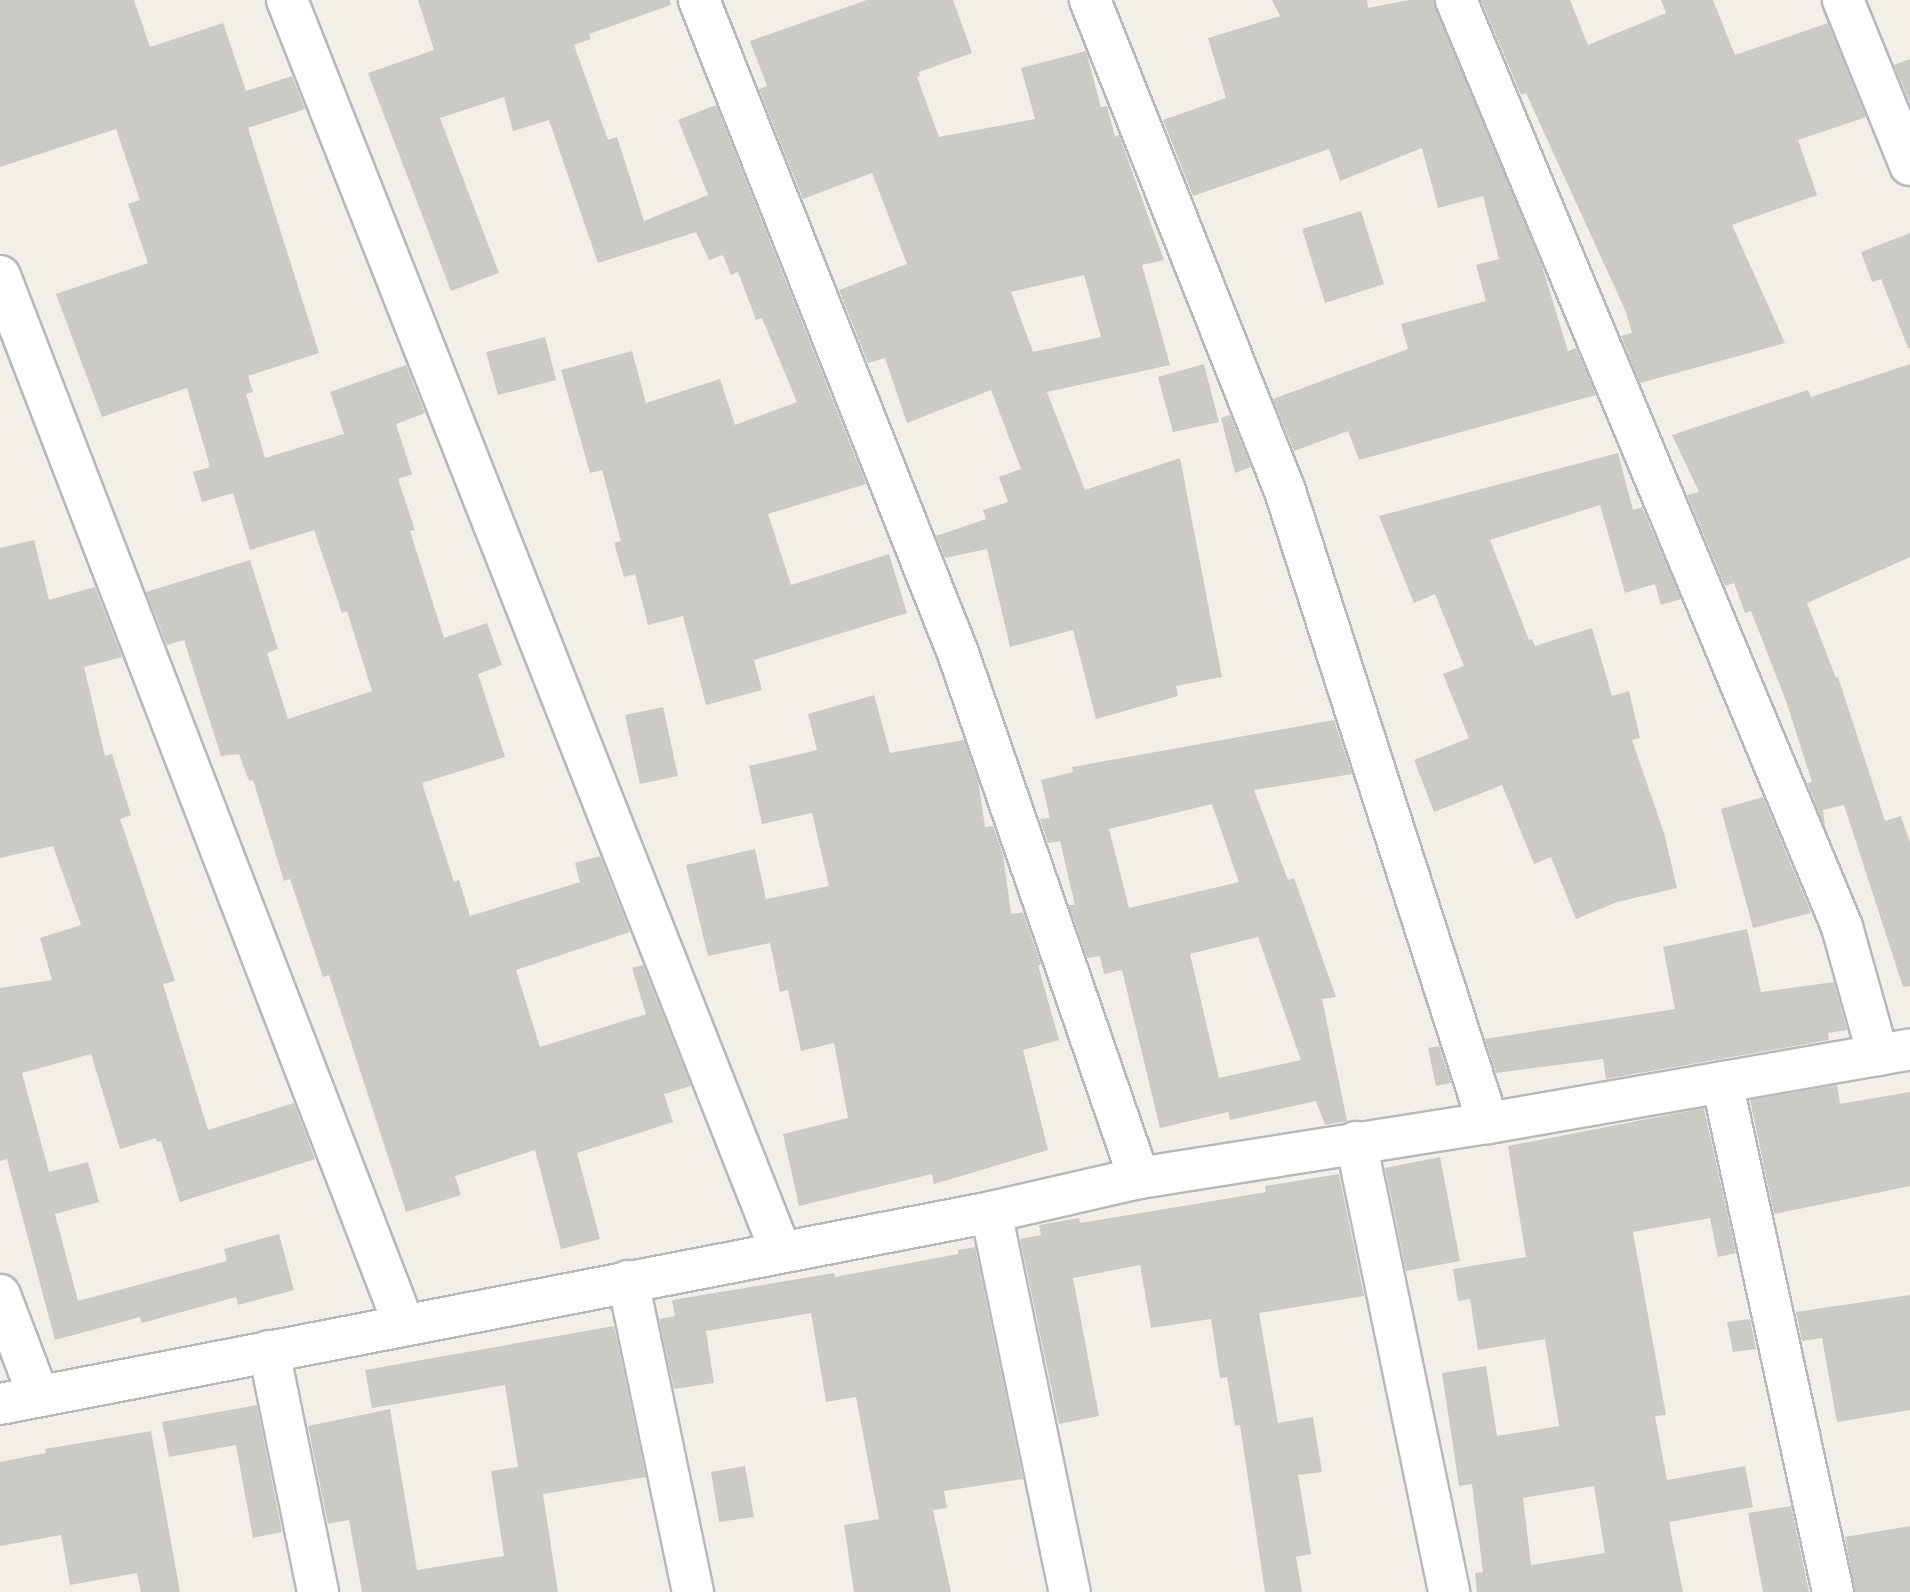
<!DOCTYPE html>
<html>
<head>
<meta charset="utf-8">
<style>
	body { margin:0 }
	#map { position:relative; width:1910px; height:1592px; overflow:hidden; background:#f1efe8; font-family:Jost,sans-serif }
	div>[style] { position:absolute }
	.building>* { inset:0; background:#cccac5 }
	.roads { filter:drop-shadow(2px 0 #b5b8bc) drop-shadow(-2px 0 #b5b8bc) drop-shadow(0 2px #b5b8bc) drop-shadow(0 -2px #b5b8bc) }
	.minor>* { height:40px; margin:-20px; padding:0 20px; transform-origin:20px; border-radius:20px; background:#fff }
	span { translate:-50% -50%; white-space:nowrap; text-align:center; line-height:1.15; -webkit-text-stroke:7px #fff; paint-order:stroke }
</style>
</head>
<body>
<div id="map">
	<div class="building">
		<div style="clip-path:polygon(0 0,134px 0,150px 47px,223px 23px,246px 91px,292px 76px,305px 109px,248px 128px,319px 353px,248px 376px,253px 392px,246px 394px,265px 458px,344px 434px,330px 392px,406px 365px,425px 413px,396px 424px,412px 474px,398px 479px,415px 530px,410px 531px,444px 638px,487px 623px,502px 665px,478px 674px,505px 757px,422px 783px,454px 882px,459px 880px,470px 916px,580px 882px,575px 863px,600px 856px,630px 932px,516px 970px,540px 1047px,646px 1014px,632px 968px,643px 965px,691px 1086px,664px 1094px,673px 1122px,577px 1153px,600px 1239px,561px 1249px,535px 1150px,455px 1176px,461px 1195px,406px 1212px,329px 975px,323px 977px,290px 879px,284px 881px,253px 780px,249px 781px,239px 754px,221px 756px,184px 640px,167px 645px,146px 592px,250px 560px,278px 649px,267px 653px,288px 719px,372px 691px,347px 611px,342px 613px,314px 530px,250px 550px,233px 493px,202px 502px,193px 472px,210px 467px,187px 388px,102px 417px,56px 294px,148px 263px,128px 204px,140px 200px,116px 129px,0 167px)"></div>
		<div style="clip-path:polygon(418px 0,670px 0,671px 5px,589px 34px,591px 39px,574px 45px,608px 140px,617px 137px,644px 221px,708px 195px,678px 120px,716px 105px,866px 484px,768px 514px,791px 585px,889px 554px,907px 613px,754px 660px,762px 690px,706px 705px,683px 616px,648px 625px,635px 574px,624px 577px,614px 543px,621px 541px,602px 470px,590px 473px,561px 370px,632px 351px,646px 403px,720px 379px,735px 425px,797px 402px,762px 318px,756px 320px,738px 272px,731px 275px,723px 255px,709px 260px,696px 232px,598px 263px,549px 120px,513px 131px,504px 97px,440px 118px,499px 273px,451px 291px,368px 73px,434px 50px)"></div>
		<div style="clip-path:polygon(evenodd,867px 0,953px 0,972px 53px,919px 72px,920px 76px,917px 77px,939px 137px,1035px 119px,1021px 68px,1086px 51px,1101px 107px,1107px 106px,1115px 137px,1119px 135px,1164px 260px,1142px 265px,1170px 365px,1047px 392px,1085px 490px,1180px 458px,1222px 677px,1176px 686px,1178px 696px,1096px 719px,1073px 630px,1010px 647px,987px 549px,945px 558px,936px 536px,986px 519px,983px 510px,1008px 502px,999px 477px,1021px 469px,991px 390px,907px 423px,885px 358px,868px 363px,839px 290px,907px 264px,872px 173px,803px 199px,759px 89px,767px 86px,750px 41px,867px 0,1084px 275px,1101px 337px,1033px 352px,1011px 292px,1084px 275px)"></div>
		<div style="clip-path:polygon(1272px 0,1367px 0,1368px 8px,1409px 0,1433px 0,1541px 263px,1568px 351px,1576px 348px,1596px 395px,1359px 460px,1348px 431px,1294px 451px,1273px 399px,1408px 349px,1401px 324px,1486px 301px,1476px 265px,1499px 259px,1483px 196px,1438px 208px,1422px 148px,1340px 181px,1329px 149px,1193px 196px,1163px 120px,1226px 98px,1208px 38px,1280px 16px)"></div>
		<div style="clip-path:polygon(1481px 0,1570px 0,1588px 45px,1666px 13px,1661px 0,1713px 0,1735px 55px,1828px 23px,1866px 117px,1798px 140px,1817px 195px,1732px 225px,1785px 343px,1640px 383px,1621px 336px,1632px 333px,1626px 312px,1526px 93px,1521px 95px)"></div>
		<div style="clip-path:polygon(1910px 59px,1910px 101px,1909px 101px,1894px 65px)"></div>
		<div style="clip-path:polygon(1361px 211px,1384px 284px,1325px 303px,1302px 229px)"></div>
		<div style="clip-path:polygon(1910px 233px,1910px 348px,1908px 348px,1881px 279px,1872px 282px,1861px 252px)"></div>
		<div style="clip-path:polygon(545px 337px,556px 380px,498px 395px,486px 352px)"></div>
		<div style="clip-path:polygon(1204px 364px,1219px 422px,1173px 432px,1158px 377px)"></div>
		<div style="clip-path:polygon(1910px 364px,1910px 557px,1807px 603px,1836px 678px,1838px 677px,1885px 821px,1901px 816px,1910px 843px,1910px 986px,1903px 987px,1844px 805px,1823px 810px,1825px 827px,1807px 783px,1812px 782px,1786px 701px,1751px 611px,1745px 613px,1734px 583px,1725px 586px,1687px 495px,1699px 492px,1672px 435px,1808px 390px,1811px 397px)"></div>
		<div style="clip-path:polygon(1230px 415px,1251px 467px,1235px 473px,1221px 418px)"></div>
		<div style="clip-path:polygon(1618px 453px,1633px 510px,1642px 507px,1681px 599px,1661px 605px,1655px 584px,1625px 593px,1600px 505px,1490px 540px,1529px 640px,1532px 639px,1535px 646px,1592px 628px,1612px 696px,1629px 691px,1640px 738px,1632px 740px,1664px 833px,1677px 888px,1617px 902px,1576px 919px,1551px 857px,1534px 864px,1502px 785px,1434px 812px,1414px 760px,1469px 738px,1443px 674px,1464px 666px,1435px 594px,1414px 603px,1379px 516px)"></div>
		<div style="clip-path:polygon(34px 540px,49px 600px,95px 587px,122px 657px,84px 667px,105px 756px,112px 754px,131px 815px,120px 819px,175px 981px,163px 984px,208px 1130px,294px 1103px,315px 1159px,180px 1202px,161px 1141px,157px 1142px,156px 1138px,120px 1149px,91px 1054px,22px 1073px,49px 1172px,88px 1162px,99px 1202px,55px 1214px,78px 1301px,227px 1261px,224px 1249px,279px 1234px,294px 1290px,238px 1305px,236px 1297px,142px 1323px,140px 1317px,55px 1340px,7px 1159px,0 1161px,0 988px,52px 980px,40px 938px,81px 925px,53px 846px,0 858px,0 548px)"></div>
		<div style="clip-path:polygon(874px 695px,890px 753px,964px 740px,978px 780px,985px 827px,993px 826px,1003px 854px,1011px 914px,1023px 912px,1041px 965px,1038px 965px,1059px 1040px,1023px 1050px,1048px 1150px,934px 1184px,932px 1174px,799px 1206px,783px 1134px,848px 1118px,834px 1043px,801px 1051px,788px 990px,780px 992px,770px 943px,708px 956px,686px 865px,755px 849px,766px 899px,829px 886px,812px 813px,762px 824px,749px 766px,817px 750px,808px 714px)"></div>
		<div style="clip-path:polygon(663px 707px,678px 776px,640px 784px,625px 715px)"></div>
		<div style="clip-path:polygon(evenodd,1334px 720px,1352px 774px,1254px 790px,1288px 880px,1294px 878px,1336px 997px,1322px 999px,1347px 1121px,1325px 1125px,1316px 1101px,1230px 1120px,1228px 1112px,1160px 1128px,1122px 970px,1104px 974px,1100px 956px,1087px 958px,1069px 905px,1075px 905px,1060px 841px,1048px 843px,1040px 819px,1050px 818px,1041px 780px,1073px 772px,1072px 767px,1334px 720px,1212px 804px,1239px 882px,1129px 908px,1109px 829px,1212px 804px,1334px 720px,1258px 937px,1301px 1060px,1219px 1078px,1190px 954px,1258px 937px)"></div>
		<div style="clip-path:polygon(1763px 797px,1811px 913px,1753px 928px,1721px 809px)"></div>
		<div style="clip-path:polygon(1747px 929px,1761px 992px,1834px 982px,1847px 1030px,1828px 1033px,1829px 1040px,1606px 1079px,1603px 1059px,1496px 1073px,1485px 1039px,1675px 1009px,1663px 947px)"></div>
		<div style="clip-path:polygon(1439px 1046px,1451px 1083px,1436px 1086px,1428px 1048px)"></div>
		<div style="clip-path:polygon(1837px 1085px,1840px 1104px,1910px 1092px,1910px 1186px,1774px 1214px,1750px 1100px)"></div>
		<div style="clip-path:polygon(evenodd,1704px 1108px,1736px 1253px,1718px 1257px,1710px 1218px,1633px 1232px,1666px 1415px,1655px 1416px,1667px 1480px,1745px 1466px,1753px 1507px,1669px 1522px,1683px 1592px,1477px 1592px,1475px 1573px,1483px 1572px,1472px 1484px,1459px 1486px,1442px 1373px,1486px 1366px,1497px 1436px,1559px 1426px,1545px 1339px,1478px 1350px,1470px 1299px,1458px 1301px,1453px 1269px,1526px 1257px,1508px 1146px,1704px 1108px,1594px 1486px,1605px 1553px,1531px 1565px,1523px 1498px,1594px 1486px)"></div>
		<div style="clip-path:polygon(1440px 1157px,1460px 1261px,1406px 1271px,1385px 1168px)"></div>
		<div style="clip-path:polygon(1339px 1174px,1364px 1296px,1259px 1313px,1278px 1423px,1313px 1417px,1322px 1472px,1298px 1475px,1311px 1554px,1296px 1557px,1302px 1592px,1265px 1592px,1240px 1425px,1235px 1426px,1227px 1377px,1220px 1378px,1211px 1319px,1151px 1328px,1140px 1265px,1073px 1278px,1099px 1416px,1059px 1424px,1020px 1239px,1041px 1235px,1039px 1225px,1079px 1218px,1080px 1223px,1189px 1205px,1266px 1192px,1265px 1186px)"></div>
		<div style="clip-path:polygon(975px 1247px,1023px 1479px,944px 1491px,947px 1508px,933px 1510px,951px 1592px,854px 1592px,844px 1525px,879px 1519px,856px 1397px,826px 1402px,811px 1313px,706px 1331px,714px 1383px,674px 1389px,659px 1319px,675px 1316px,672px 1300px,834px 1273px,835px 1277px,958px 1254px,958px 1250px)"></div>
		<div style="clip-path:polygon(1910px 1295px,1910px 1410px,1837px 1422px,1822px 1338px,1802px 1341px,1796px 1312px)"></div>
		<div style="clip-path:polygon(1750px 1319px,1756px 1349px,1733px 1352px,1727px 1322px)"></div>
		<div style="clip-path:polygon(614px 1326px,646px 1477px,543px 1494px,558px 1592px,362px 1592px,349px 1520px,328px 1524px,308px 1426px,390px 1409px,417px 1570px,504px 1556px,491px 1471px,518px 1467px,505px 1385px,372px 1408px,365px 1370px)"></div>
		<div style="clip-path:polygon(257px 1405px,282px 1532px,253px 1538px,236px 1445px,169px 1457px,162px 1422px)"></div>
		<div style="clip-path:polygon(151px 1431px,180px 1592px,141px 1592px,137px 1573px,70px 1585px,61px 1535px,0 1546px,0 1462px,46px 1453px,45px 1449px)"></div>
		<div style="clip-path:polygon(745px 1466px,754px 1517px,719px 1522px,711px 1472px)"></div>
		<div style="clip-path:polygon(1791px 1506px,1809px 1592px,1763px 1592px,1748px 1513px)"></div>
		<div style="clip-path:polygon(1910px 1526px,1910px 1592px,1855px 1592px,1845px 1537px)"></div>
	</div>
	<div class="roads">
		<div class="minor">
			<div style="left:287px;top:0;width:1346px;rotate:68.47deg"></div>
			<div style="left:699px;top:0;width:702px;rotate:68.37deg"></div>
			<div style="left:958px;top:653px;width:555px;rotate:70.98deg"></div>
			<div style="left:1090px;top:0;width:528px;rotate:68.34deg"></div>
			<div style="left:1285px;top:491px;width:664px;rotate:72.19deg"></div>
			<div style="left:1456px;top:0;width:1004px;rotate:67.39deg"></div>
			<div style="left:1842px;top:927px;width:133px;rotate:74.3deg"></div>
			<div style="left:1843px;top:0;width:178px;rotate:67.9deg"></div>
			<div style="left:0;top:276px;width:1124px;rotate:68.94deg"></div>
			<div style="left:1722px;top:1082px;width:522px;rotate:77.72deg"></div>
			<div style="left:1356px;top:1142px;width:460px;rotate:78.3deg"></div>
			<div style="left:991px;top:1212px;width:388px;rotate:78.3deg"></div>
			<div style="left:628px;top:1281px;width:318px;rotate:78.2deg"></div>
			<div style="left:0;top:1295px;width:107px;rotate:69.2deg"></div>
			<div style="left:269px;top:1351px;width:246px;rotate:78.5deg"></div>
			<div style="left:0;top:1404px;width:1009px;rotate:-10.96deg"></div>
			<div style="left:991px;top:1212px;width:152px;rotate:-12.9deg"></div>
			<div style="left:1139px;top:1178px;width:353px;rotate:-9deg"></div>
			<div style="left:1488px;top:1123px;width:428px;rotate:-9.9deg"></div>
		</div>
	</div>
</div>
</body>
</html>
